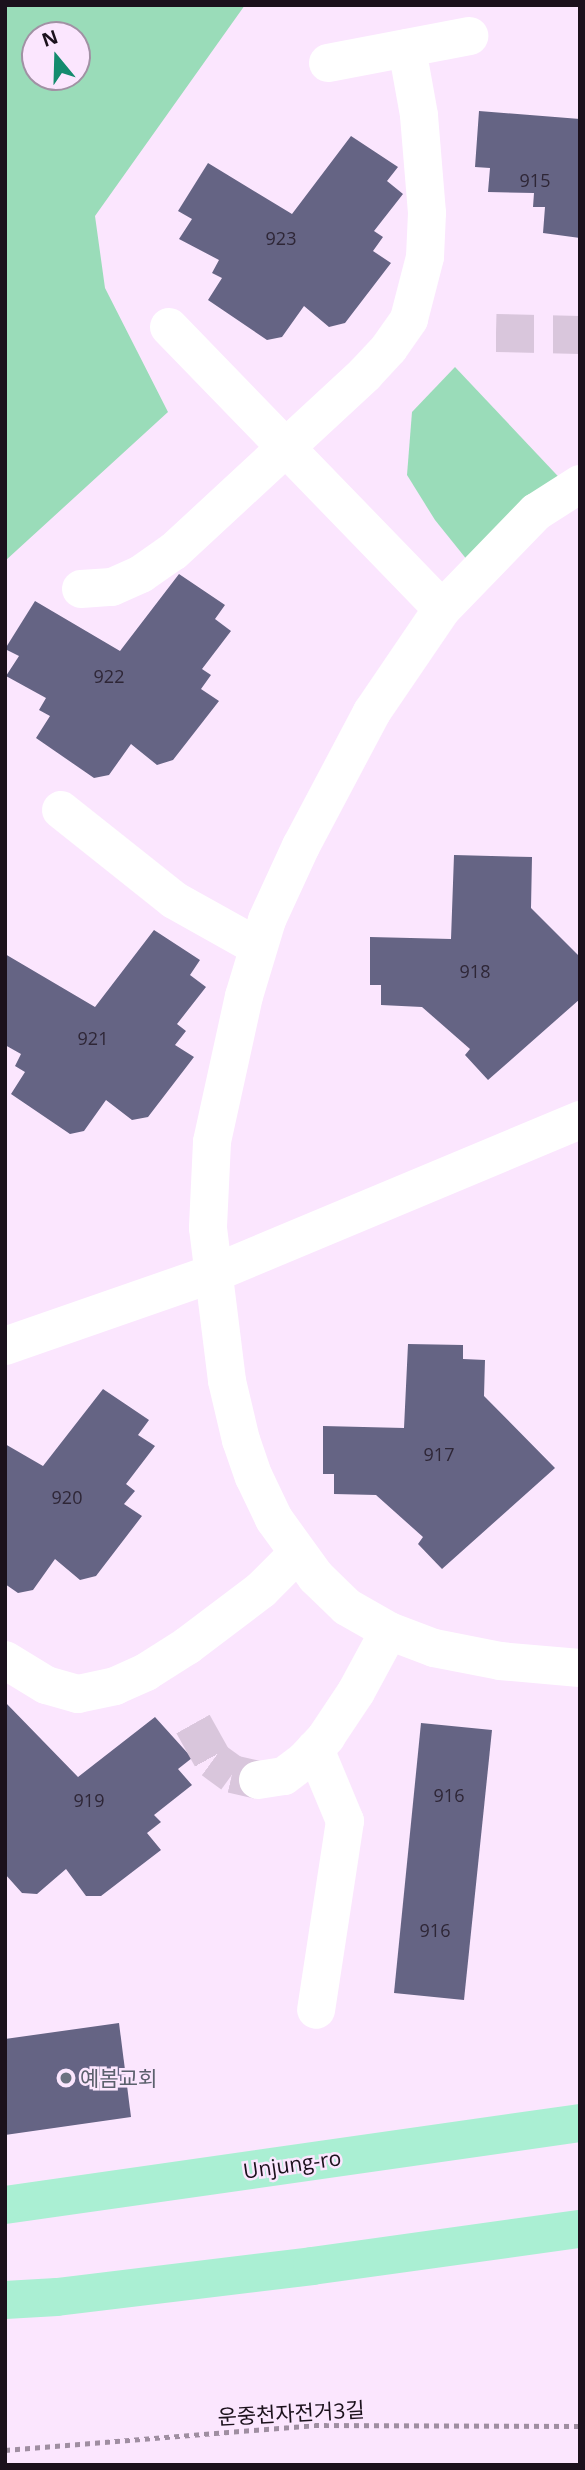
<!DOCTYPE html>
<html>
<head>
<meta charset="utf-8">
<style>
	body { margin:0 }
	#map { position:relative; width:585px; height:2470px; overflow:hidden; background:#fbe6fe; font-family:"Open Sans","Noto Sans KR",sans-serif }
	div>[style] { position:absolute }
	.green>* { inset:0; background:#9adcb9 }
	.building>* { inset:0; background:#656484 }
	.minor-tunnel>* { height:38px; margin-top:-19px; transform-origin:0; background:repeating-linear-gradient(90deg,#d9c6dc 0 38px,transparent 0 57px) }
	.path>* { height:4.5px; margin-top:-2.25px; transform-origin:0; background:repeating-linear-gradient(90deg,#9f8ea1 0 5px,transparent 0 10px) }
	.minor>* { height:38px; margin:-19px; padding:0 19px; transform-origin:19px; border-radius:19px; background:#fff }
	.major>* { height:38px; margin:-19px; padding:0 19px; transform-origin:19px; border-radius:19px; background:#aaefd3 }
	.dots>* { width:19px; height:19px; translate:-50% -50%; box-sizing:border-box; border:4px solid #fbe6fe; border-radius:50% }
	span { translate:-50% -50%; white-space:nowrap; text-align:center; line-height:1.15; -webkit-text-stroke:5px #fbe6fe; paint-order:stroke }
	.number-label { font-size:18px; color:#2e2636 }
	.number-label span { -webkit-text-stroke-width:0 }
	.worship-label { font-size:21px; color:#5b616d }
	.left { translate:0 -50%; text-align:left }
	.street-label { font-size:21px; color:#1b111c }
	.frame { position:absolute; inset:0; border:7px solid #1b111c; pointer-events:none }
	.north { position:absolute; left:21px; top:21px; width:70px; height:70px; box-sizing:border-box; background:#fbe6fe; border:2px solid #a191a4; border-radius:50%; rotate:341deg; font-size:19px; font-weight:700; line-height:28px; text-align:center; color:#1b111c }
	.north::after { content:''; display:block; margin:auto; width:24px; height:32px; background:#148b6e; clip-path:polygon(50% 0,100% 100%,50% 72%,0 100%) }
</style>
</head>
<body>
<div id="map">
	<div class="green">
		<div style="clip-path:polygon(evenodd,5px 5px,245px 5px,95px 216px,105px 288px,168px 412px,5px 561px,5px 5px,35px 35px,77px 35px,77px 77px,35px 77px,35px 35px)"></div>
		<div style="clip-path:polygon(455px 367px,571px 490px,476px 571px,435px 520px,407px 475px,412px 412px)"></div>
	</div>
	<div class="building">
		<div style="clip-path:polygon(479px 111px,580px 119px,580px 238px,543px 233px,545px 207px,533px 207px,534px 193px,488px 192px,490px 168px,475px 167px)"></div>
		<div style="clip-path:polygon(351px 136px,398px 167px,387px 181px,403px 194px,374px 231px,383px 237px,373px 251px,391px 263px,345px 323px,329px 327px,304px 306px,282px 337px,267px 340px,208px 300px,222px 278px,212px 273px,219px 260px,179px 239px,192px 219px,178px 211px,208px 163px,292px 214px)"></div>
		<div style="clip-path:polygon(179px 574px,225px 605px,215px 619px,231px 631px,202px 669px,211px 675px,201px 689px,219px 701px,173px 760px,157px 765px,131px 744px,109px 775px,94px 778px,36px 738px,50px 716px,39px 710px,46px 698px,6px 676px,19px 656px,5px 649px,35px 601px,120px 651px)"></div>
		<div style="clip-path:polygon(454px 855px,532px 857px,531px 908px,580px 957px,580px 999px,488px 1080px,465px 1055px,470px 1049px,422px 1007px,381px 1005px,381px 985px,370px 985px,370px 937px,451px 939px)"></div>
		<div style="clip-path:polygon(154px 930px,200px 960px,190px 975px,206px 987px,177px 1024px,186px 1031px,175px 1045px,194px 1057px,148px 1117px,132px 1120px,106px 1100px,84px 1131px,70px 1134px,11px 1094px,25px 1072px,15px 1066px,21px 1054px,5px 1045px,5px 954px,95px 1007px)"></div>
		<div style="clip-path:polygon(408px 1344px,463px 1345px,463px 1359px,485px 1360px,484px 1396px,555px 1468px,442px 1569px,418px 1544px,423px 1537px,376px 1495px,334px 1494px,334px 1474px,323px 1474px,323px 1426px,404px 1428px)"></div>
		<div style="clip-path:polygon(103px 1389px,149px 1420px,138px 1435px,155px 1446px,126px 1484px,135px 1491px,124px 1504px,142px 1516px,96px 1576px,80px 1580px,55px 1559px,33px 1590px,18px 1593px,5px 1584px,5px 1444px,43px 1466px)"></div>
		<div style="clip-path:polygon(5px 1702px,78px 1777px,155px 1717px,192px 1758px,178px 1769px,192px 1785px,154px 1815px,161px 1822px,147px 1833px,161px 1850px,101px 1896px,86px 1896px,66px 1869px,37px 1894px,22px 1893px,5px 1874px)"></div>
		<div style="clip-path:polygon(421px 1723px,492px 1730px,464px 2000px,394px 1993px)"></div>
		<div style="clip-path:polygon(119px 2023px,131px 2117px,5px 2135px,5px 2039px)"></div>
	</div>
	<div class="minor-tunnel">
		<div style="left:496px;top:333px;width:84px;rotate:1.4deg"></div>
		<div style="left:193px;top:1724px;width:41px;rotate:60.9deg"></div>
		<div style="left:213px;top:1760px;width:24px;rotate:36deg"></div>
		<div style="left:232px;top:1774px;width:27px;rotate:13deg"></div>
	</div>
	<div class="path">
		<div style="left:5px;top:2450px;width:310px;rotate:-4.6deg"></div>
		<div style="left:314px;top:2425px;width:266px;rotate:0.2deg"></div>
	</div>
	<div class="minor">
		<div style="left:328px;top:63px;width:144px;rotate:-10.8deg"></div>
		<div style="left:169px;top:327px;width:392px;rotate:45.9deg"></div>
		<div style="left:580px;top:484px;width:52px;rotate:147.5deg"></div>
		<div style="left:536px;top:512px;width:135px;rotate:134.1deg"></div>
		<div style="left:442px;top:609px;width:125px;rotate:124.2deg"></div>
		<div style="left:372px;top:712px;width:152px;rotate:117.9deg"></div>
		<div style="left:301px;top:846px;width:81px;rotate:114.7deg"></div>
		<div style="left:267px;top:920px;width:79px;rotate:106.8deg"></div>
		<div style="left:244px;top:996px;width:149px;rotate:102.4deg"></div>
		<div style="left:212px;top:1142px;width:86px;rotate:92.7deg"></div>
		<div style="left:208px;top:1228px;width:154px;rotate:82.9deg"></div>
		<div style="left:227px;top:1381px;width:61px;rotate:76.7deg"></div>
		<div style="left:241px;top:1440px;width:39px;rotate:71deg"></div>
		<div style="left:254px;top:1477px;width:47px;rotate:64.5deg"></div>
		<div style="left:274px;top:1519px;width:72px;rotate:54.1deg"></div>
		<div style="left:316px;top:1577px;width:43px;rotate:44.1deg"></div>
		<div style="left:347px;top:1607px;width:48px;rotate:29.7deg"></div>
		<div style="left:389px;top:1631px;width:48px;rotate:20.7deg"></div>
		<div style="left:434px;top:1648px;width:67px;rotate:11.1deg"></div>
		<div style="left:500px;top:1661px;width:80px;rotate:5deg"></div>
		<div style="left:81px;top:589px;width:31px;rotate:-4deg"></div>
		<div style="left:112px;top:587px;width:32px;rotate:-24deg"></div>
		<div style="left:141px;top:574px;width:39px;rotate:-35deg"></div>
		<div style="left:173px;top:552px;width:262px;rotate:-42.8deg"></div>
		<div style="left:365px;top:374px;width:35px;rotate:-47deg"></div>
		<div style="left:389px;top:348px;width:35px;rotate:-55deg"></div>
		<div style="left:409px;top:319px;width:64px;rotate:-75.5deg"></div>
		<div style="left:425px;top:257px;width:44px;rotate:-87.4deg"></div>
		<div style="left:427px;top:213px;width:98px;rotate:-94.7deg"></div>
		<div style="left:419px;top:115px;width:68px;rotate:-100.2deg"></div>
		<div style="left:61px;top:810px;width:144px;rotate:38.5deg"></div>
		<div style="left:174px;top:900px;width:96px;rotate:29.2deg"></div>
		<div style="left:5px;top:1346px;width:219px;rotate:-19.2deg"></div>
		<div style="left:212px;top:1274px;width:399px;rotate:-22.7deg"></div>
		<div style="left:5px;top:1660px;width:48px;rotate:31.4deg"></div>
		<div style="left:46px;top:1685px;width:33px;rotate:16deg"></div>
		<div style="left:78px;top:1694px;width:38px;rotate:-12deg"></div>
		<div style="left:115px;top:1686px;width:34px;rotate:-24deg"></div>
		<div style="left:146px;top:1672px;width:49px;rotate:-32.4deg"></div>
		<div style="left:187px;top:1646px;width:93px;rotate:-37.1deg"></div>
		<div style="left:261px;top:1590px;width:51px;rotate:-45deg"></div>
		<div style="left:315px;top:1749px;width:78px;rotate:67.4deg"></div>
		<div style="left:345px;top:1821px;width:191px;rotate:98.7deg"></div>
		<div style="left:258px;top:1780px;width:26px;rotate:-9deg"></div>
		<div style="left:284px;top:1776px;width:25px;rotate:-37deg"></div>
		<div style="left:304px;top:1761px;width:33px;rotate:-47deg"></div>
		<div style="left:326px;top:1737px;width:54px;rotate:-56.3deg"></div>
		<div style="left:356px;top:1692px;width:69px;rotate:-61.6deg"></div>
	</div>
	<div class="major">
		<div style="left:5px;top:2205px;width:581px;rotate:-8.12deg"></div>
		<div style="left:5px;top:2300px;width:52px;rotate:-3.3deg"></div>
		<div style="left:57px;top:2297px;width:257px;rotate:-6.9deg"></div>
		<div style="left:312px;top:2266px;width:271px;rotate:-7.9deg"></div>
	</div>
	<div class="dots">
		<div style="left:66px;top:2078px;background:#6b7280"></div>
	</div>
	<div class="number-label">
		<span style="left:535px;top:180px">915</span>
		<span style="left:281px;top:238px">923</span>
		<span style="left:109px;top:676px">922</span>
		<span style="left:475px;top:971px">918</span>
		<span style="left:93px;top:1038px">921</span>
		<span style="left:439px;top:1454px">917</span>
		<span style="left:67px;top:1497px">920</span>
		<span style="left:449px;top:1795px">916</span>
		<span style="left:89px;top:1800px">919</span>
		<span style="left:435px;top:1930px">916</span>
	</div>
	<div class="worship-label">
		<span class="left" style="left:80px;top:2078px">예봄교회</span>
	</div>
	<div class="street-label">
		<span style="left:292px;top:2164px;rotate:-8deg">Unjung-ro</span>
		<span style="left:291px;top:2413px;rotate:-3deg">운중천자전거3길</span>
	</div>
	<div class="frame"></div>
	<div class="north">N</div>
</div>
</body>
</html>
